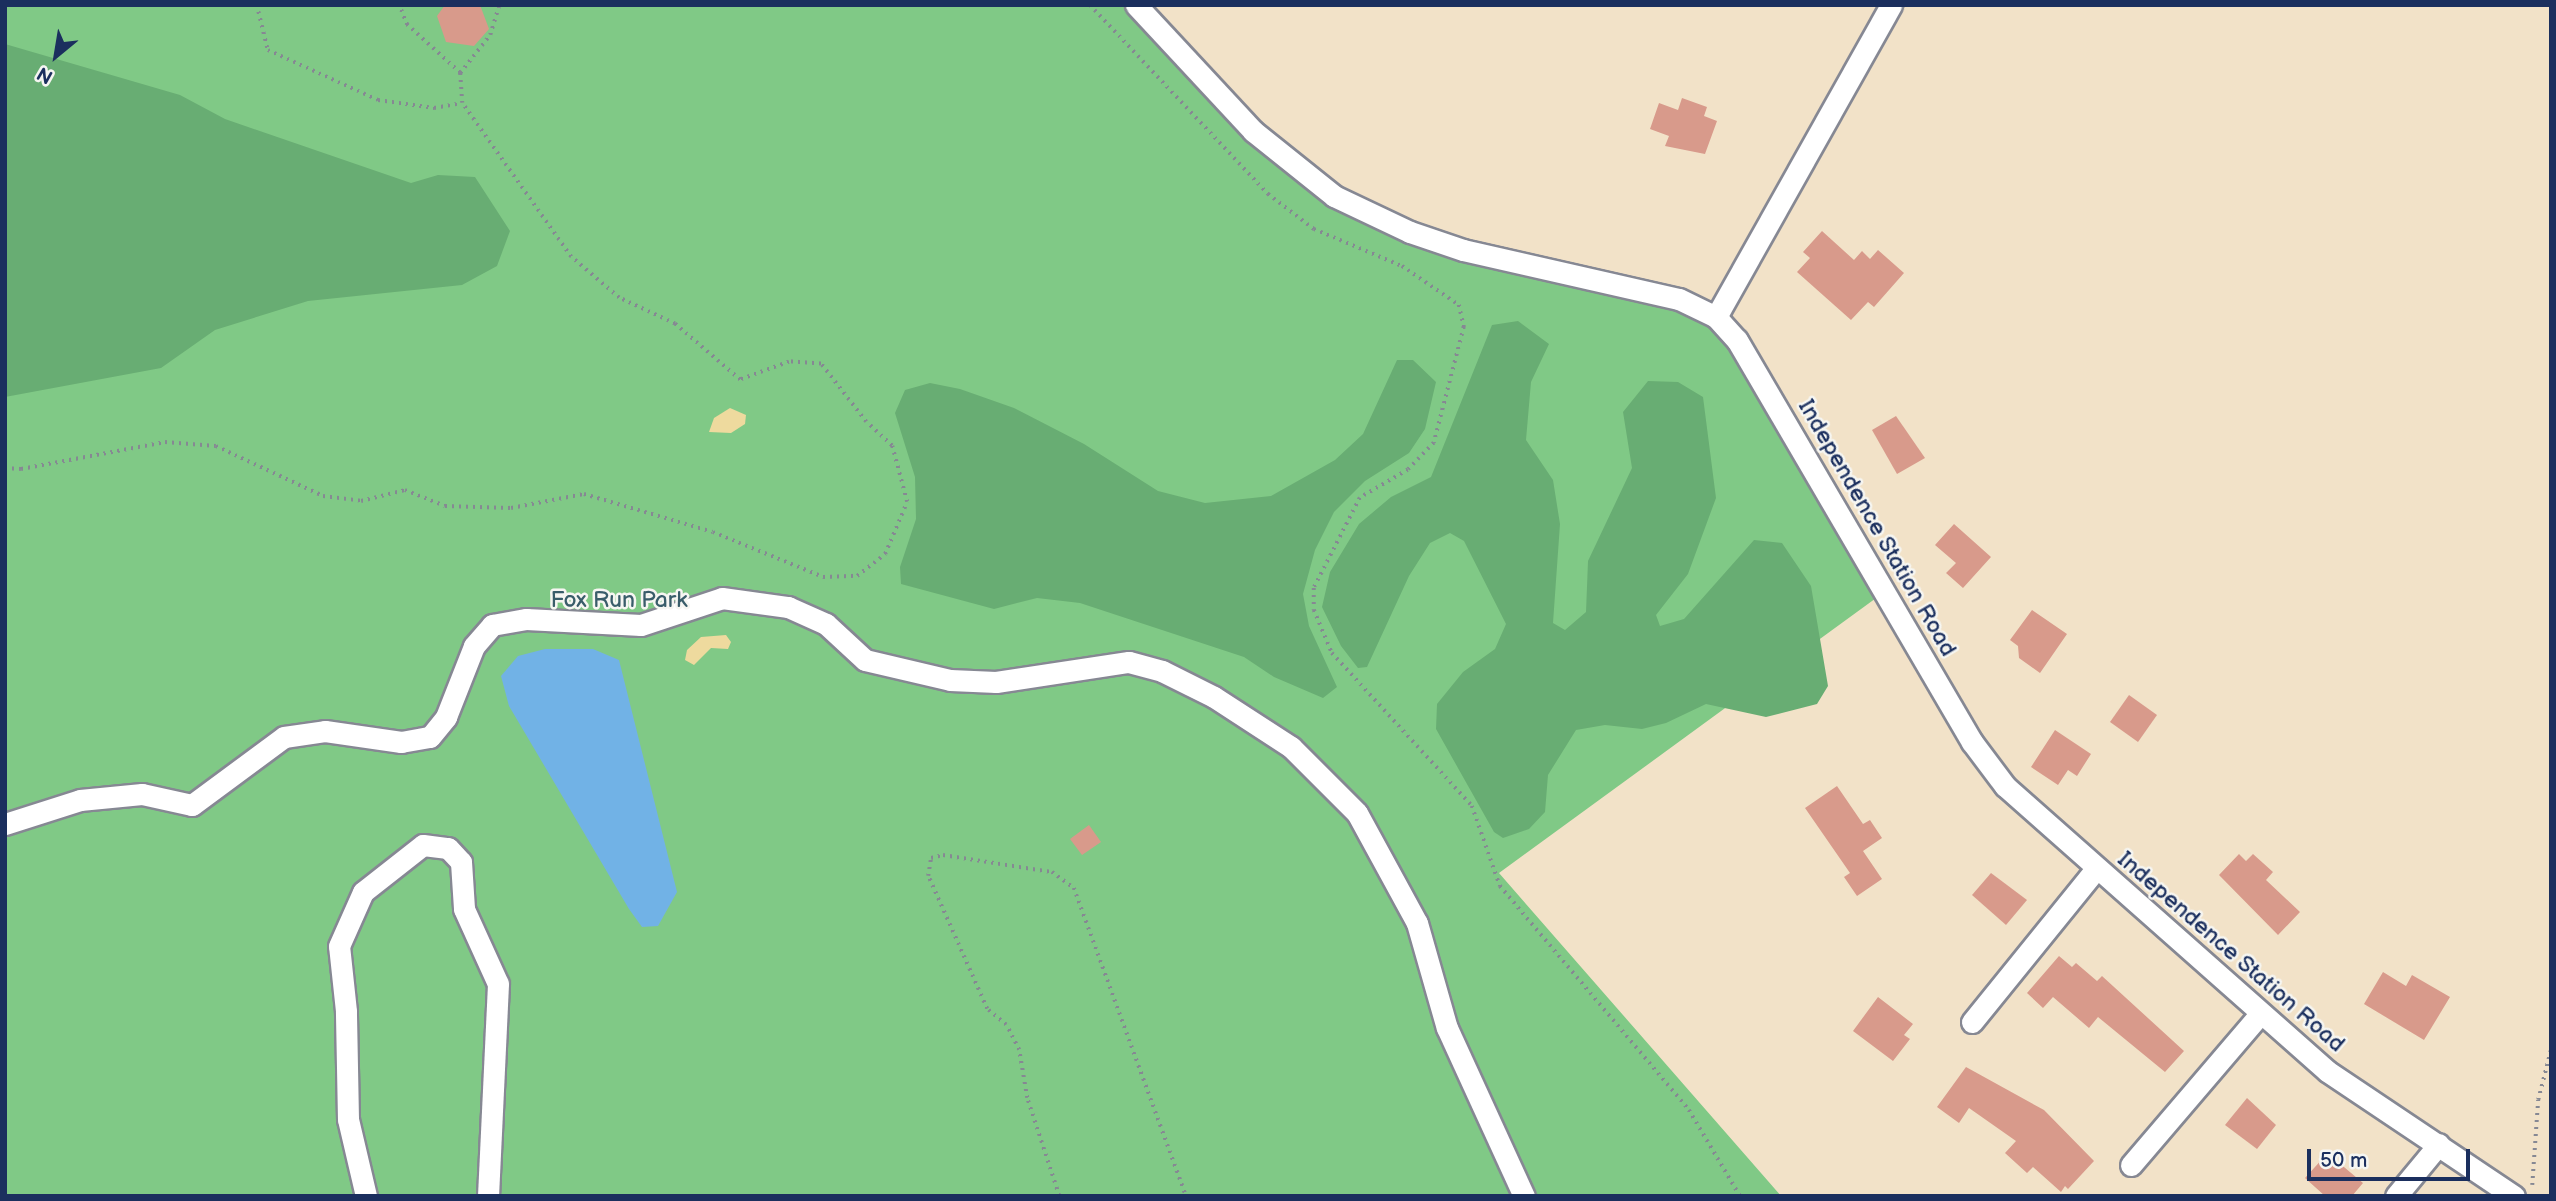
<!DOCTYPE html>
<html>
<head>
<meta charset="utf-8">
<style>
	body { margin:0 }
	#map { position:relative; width:2556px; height:1201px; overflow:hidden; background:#f2e2c8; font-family:"Balsamiq Sans",sans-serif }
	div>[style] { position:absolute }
	.green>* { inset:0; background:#80c986 }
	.forest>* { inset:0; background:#68ad73 }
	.sand>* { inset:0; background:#eeda9e }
	.water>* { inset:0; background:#71b2e6 }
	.building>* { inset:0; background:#d89a8b }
	.path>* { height:3.5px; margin-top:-1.75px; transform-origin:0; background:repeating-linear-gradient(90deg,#868893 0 2px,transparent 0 7px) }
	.roads { filter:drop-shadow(2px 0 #868893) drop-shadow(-2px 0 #868893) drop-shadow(0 2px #868893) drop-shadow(0 -2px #868893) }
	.minor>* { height:21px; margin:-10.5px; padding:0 10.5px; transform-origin:10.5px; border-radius:10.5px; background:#fff }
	span { translate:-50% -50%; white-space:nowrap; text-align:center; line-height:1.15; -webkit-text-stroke:5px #f6f6f2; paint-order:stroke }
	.street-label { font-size:23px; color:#1b2f5e }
	.park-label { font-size:23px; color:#395d6a }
	.frame { position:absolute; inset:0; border:7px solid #1b2f5e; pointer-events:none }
	.north { position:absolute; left:21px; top:21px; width:70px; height:70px; -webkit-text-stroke:5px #f6f6f2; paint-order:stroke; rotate:210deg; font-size:19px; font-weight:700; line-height:28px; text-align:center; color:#1b2f5e }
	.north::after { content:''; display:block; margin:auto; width:24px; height:32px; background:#1b2f5e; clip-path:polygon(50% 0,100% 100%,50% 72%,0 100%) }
	.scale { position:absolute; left:2307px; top:1149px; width:163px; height:32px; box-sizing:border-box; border:4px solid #1b2f5e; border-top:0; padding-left:9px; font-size:21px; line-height:24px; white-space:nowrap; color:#1b2f5e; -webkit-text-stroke:5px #f6f6f2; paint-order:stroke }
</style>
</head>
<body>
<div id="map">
	<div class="green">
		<div style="clip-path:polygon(5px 5px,1136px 5px,1298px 171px,1410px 232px,1716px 317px,1883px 593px,1499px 873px,1781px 1196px,5px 1196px)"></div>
	</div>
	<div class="forest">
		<div style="clip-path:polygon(5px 44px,180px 95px,225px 119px,411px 183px,438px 175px,475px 177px,510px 231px,497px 266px,462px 285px,308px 301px,215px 330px,161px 368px,5px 397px)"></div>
		<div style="clip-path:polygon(1518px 321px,1549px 344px,1531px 382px,1526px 440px,1553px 480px,1560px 524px,1553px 623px,1565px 630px,1586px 612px,1588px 561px,1632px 468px,1623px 412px,1648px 381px,1678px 382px,1703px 397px,1716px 498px,1688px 574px,1656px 615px,1660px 626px,1684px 619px,1754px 540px,1782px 543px,1811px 586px,1828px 686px,1817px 704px,1766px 717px,1706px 704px,1666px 723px,1642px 729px,1605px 725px,1576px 730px,1548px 775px,1545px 812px,1529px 829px,1503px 838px,1494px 832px,1436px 729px,1437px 704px,1463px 672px,1495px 649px,1506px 624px,1464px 541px,1450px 533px,1430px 543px,1409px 576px,1367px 667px,1358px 668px,1341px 646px,1322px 607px,1330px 572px,1359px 524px,1391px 497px,1431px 477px,1492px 325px)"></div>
		<div style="clip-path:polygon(1397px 360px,1413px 360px,1436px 382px,1425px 429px,1409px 453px,1365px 481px,1334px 512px,1315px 550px,1303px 594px,1309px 626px,1337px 687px,1323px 698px,1274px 677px,1244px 657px,1080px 603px,1037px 598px,994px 609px,901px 584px,900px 567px,916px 519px,915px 477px,895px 413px,905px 390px,930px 383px,960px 389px,1014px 408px,1084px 444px,1158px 491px,1205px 503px,1271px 496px,1335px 460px,1363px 434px)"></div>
	</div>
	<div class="sand">
		<div style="clip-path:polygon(730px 408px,746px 415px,745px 424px,731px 433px,709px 432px,714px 418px)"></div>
		<div style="clip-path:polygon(726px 635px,731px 642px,728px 649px,711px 648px,694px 665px,685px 660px,687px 650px,701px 637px)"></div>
	</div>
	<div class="water">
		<div style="clip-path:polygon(545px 649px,593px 649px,619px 660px,677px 892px,658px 926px,642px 927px,629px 909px,509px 706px,501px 676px,518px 656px)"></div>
	</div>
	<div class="building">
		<div style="clip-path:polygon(445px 5px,480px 5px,489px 29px,474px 46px,446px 42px,437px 16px)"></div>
		<div style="clip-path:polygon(1682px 98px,1707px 107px,1704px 116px,1717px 121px,1705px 154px,1665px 146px,1669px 136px,1650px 129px,1659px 103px,1678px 110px)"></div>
		<div style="clip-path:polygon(1822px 231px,1854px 260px,1862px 251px,1870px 259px,1878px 250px,1904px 273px,1874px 307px,1868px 302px,1851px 320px,1797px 272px,1810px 258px,1803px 252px)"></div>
		<div style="clip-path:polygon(1896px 416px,1925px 458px,1897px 474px,1872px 430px)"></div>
		<div style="clip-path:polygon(1954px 524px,1991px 557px,1963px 588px,1946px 573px,1956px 563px,1935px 545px)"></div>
		<div style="clip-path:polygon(2032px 610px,2067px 634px,2040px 673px,2019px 658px,2018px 646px,2010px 640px)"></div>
		<div style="clip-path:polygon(2129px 695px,2157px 715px,2138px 742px,2110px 722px)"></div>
		<div style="clip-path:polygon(2055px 730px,2091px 754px,2077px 776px,2068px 770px,2058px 785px,2031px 767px)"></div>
		<div style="clip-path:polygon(1837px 786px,1863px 824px,1870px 820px,1882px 838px,1863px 851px,1882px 879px,1857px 896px,1844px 877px,1850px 873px,1805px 808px)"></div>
		<div style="clip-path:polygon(1089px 825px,1101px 842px,1082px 855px,1070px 839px)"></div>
		<div style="clip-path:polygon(2239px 854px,2246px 861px,2253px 854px,2273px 872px,2266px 880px,2300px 912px,2278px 935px,2219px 875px)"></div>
		<div style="clip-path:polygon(1991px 873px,2027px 900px,2006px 925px,1972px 895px)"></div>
		<div style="clip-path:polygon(2059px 956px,2072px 967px,2076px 963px,2097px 981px,2102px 976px,2184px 1051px,2165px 1072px,2098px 1017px,2089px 1028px,2053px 997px,2043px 1008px,2027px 993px)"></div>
		<div style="clip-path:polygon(2383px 972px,2406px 986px,2412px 975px,2450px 997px,2424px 1040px,2364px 1004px)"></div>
		<div style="clip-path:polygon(1878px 997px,1913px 1024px,1904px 1035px,1910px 1039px,1893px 1061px,1853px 1031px)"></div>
		<div style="clip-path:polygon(1966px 1067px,2044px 1110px,2094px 1161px,2068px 1189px,2065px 1186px,2061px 1192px,2033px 1167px,2027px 1173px,2005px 1153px,2016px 1141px,1969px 1108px,1959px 1123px,1937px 1107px)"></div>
		<div style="clip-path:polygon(2247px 1098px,2276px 1125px,2257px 1149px,2225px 1125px)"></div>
		<div style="clip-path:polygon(2324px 1157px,2334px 1166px,2338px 1162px,2363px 1183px,2352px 1196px,2325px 1196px,2305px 1178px)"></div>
	</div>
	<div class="path">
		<div style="left:257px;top:5px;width:46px;rotate:76.3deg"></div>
		<div style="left:268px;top:50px;width:121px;rotate:24.4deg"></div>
		<div style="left:378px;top:100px;width:57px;rotate:8.1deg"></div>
		<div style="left:434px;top:108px;width:28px;rotate:-10deg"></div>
		<div style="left:1090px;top:5px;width:260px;rotate:46.7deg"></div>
		<div style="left:1268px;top:194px;width:58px;rotate:37.3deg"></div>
		<div style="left:1314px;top:229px;width:95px;rotate:22.8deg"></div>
		<div style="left:1402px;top:266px;width:69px;rotate:34.4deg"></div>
		<div style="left:1459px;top:305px;width:23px;rotate:77deg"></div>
		<div style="left:1464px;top:327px;width:120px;rotate:104.5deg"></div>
		<div style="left:1434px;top:443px;width:37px;rotate:134deg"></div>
		<div style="left:1408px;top:470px;width:56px;rotate:149.7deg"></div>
		<div style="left:1360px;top:498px;width:101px;rotate:117.1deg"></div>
		<div style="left:1314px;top:588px;width:22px;rotate:90deg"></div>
		<div style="left:1314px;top:610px;width:47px;rotate:67.3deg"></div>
		<div style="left:1332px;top:653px;width:207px;rotate:47.5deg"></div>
		<div style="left:1472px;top:806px;width:85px;rotate:70.7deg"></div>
		<div style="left:1500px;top:886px;width:293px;rotate:49.8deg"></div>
		<div style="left:1689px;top:1110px;width:100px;rotate:59.3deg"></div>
		<div style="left:460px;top:73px;width:48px;rotate:-51.7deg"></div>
		<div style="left:490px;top:35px;width:31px;rotate:-73deg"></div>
		<div style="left:5px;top:468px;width:16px;rotate:4deg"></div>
		<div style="left:21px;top:469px;width:147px;rotate:-10.6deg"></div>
		<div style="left:165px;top:442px;width:51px;rotate:4.5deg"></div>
		<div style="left:216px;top:446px;width:118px;rotate:25deg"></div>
		<div style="left:323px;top:496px;width:38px;rotate:7deg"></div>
		<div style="left:361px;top:501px;width:45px;rotate:-14deg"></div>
		<div style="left:405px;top:490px;width:43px;rotate:21.8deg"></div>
		<div style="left:445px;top:506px;width:66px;rotate:1.7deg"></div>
		<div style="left:511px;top:508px;width:74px;rotate:-10.9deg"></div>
		<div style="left:584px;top:494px;width:134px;rotate:16.4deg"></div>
		<div style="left:713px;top:532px;width:119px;rotate:22.2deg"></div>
		<div style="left:823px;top:577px;width:34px;rotate:-2deg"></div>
		<div style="left:857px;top:576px;width:36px;rotate:-38deg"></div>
		<div style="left:885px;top:554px;width:56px;rotate:-67.1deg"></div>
		<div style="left:907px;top:502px;width:58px;rotate:-105deg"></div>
		<div style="left:892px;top:446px;width:35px;rotate:-137deg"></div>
		<div style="left:866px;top:422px;width:73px;rotate:-127.8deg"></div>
		<div style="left:821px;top:364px;width:32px;rotate:-176deg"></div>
		<div style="left:789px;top:362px;width:52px;rotate:159.8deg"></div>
		<div style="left:740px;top:380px;width:86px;rotate:-139.3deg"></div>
		<div style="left:675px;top:324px;width:62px;rotate:-155.1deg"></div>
		<div style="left:619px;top:298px;width:63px;rotate:-139.5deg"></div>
		<div style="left:571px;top:257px;width:189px;rotate:-125.3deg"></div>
		<div style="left:462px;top:103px;width:30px;rotate:-94deg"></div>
		<div style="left:460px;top:73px;width:72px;rotate:-137.8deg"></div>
		<div style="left:407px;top:25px;width:22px;rotate:-112deg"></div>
		<div style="left:2532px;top:1185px;width:85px;rotate:-86deg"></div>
		<div style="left:2538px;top:1100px;width:53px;rotate:-75.7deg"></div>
		<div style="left:1059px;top:1196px;width:103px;rotate:-108.1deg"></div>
		<div style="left:1027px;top:1098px;width:49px;rotate:-99.5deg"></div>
		<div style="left:1019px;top:1050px;width:28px;rotate:-117deg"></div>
		<div style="left:1006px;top:1025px;width:25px;rotate:-140deg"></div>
		<div style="left:987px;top:1009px;width:145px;rotate:-113.9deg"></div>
		<div style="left:928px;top:876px;width:18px;rotate:-81deg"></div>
		<div style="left:931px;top:858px;width:12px;rotate:-14deg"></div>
		<div style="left:943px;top:855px;width:110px;rotate:8.9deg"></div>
		<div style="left:1052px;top:872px;width:27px;rotate:36deg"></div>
		<div style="left:1074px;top:888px;width:328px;rotate:70deg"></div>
	</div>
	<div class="roads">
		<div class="minor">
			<div style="left:1136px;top:5px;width:172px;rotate:47.1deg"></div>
			<div style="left:1253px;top:131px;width:104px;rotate:38.7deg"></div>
			<div style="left:1334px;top:196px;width:84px;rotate:25.3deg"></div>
			<div style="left:1410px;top:232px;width:56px;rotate:18.8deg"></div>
			<div style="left:1463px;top:250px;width:221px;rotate:12.8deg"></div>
			<div style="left:1679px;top:299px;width:41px;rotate:25.9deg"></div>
			<div style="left:1716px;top:317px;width:31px;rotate:48deg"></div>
			<div style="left:1737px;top:340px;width:466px;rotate:59.7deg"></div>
			<div style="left:1972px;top:742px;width:55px;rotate:53.1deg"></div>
			<div style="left:2005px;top:786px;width:430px;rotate:41.5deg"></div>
			<div style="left:2327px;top:1071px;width:225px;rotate:33.8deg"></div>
			<div style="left:1716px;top:317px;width:358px;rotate:-60.7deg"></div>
			<div style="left:5px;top:824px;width:79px;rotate:-17.7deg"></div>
			<div style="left:80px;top:800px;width:62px;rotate:-5.5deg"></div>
			<div style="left:142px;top:794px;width:51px;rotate:12.4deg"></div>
			<div style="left:192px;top:805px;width:114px;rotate:-36.5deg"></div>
			<div style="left:284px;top:737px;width:41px;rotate:-8.3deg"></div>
			<div style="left:325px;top:731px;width:77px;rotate:8.2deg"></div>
			<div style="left:401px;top:742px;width:29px;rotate:-10deg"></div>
			<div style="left:430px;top:737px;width:26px;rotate:-51deg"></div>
			<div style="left:446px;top:717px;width:76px;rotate:-68.5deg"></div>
			<div style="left:474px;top:646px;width:28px;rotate:-49deg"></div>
			<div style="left:492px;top:625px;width:35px;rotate:-10deg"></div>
			<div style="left:526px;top:619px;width:115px;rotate:3deg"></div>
			<div style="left:641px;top:625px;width:85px;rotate:-18.4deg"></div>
			<div style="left:722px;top:598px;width:67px;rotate:7.8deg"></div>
			<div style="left:788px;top:607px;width:42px;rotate:24.1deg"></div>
			<div style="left:826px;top:624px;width:53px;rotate:42.7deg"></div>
			<div style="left:865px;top:660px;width:87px;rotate:13.2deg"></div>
			<div style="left:950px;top:680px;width:46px;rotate:2.5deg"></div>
			<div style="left:996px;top:682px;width:134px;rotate:-8.6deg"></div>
			<div style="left:1129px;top:662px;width:34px;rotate:15deg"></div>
			<div style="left:1162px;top:671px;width:58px;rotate:26.6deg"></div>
			<div style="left:1214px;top:697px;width:92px;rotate:33deg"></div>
			<div style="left:1291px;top:747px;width:93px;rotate:45deg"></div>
			<div style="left:1357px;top:813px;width:125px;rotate:61.4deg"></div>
			<div style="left:1417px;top:923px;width:109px;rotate:74.1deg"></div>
			<div style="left:1447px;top:1028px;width:185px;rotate:65.4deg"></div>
			<div style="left:1972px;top:1022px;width:196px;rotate:-51deg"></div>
			<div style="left:2131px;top:1165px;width:197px;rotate:-49.5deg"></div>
			<div style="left:366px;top:1196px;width:79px;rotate:-103.2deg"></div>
			<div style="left:348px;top:1119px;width:108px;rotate:-91.1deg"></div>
			<div style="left:346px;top:1011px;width:65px;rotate:-96.1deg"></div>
			<div style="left:339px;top:946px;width:59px;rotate:-66deg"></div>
			<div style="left:363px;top:892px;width:76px;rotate:-38.1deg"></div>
			<div style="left:423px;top:845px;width:25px;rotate:7deg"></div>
			<div style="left:448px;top:848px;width:19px;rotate:47deg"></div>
			<div style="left:461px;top:862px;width:47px;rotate:86.3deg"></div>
			<div style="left:464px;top:909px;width:82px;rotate:65.6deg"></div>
			<div style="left:498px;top:984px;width:212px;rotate:92.7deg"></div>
			<div style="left:2396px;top:1196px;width:67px;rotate:-50.4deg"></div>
		</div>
	</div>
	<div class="street-label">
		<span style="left:1877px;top:528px;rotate:60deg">Independence Station Road</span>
		<span style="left:2231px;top:952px;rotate:41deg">Independence Station Road</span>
	</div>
	<div class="park-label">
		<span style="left:619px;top:600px">Fox Run Park</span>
	</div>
	<div class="frame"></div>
	<div class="north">N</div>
	<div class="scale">50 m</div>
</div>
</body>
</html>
